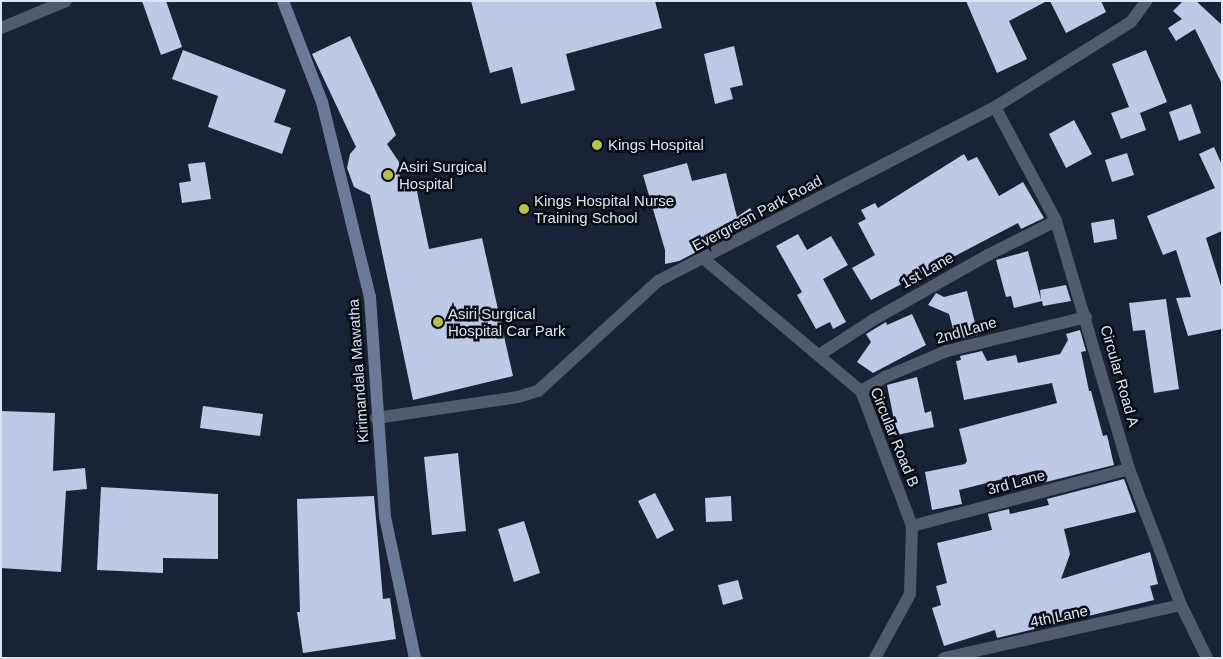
<!DOCTYPE html>
<html>
<head>
<meta charset="utf-8">
<style>
	body { margin:0 }
	#map { position:relative; width:1223px; height:659px; overflow:hidden; background:#192337; font-family:Helvetica,sans-serif }
	div>[style] { position:absolute }
	.building>* { inset:0; background:#bccae5 }
	.minor>* { height:12px; margin:-6px; padding:0 6px; transform-origin:6px; border-radius:6px; background:#515b6e }
	.tertiary>* { height:12px; margin:-6px; padding:0 6px; transform-origin:6px; border-radius:6px; background:#515b6e }
	.secondary>* { height:12px; margin:-6px; padding:0 6px; transform-origin:6px; border-radius:6px; background:#6b7a99 }
	.dots>* { width:14px; height:14px; translate:-50% -50%; box-sizing:border-box; border:2px solid #080d15; border-radius:50% }
	span { translate:-50% -50%; white-space:nowrap; text-align:center; line-height:1.15; -webkit-text-stroke:5px #080d15; paint-order:stroke }
	.poi-label { font-size:15px; color:#dce3f1 }
	.left { translate:0 -50%; text-align:left }
	.street-label { font-size:15px; color:#dce3f1 }
	.frame { position:absolute; inset:0; border:2px solid #dce3f1; pointer-events:none }
</style>
</head>
<body>
<div id="map">
	<div class="building">
		<div style="clip-path:polygon(142px 1px,166px 1px,182px 47px,161px 55px)"></div>
		<div style="clip-path:polygon(471px 1px,655px 1px,662px 28px,566px 54px,575px 90px,521px 104px,512px 67px,490px 73px)"></div>
		<div style="clip-path:polygon(966px 1px,1047px 1px,1009px 21px,1027px 59px,997px 73px)"></div>
		<div style="clip-path:polygon(1050px 1px,1101px 1px,1106px 12px,1066px 33px)"></div>
		<div style="clip-path:polygon(1183px 1px,1196px 1px,1222px 25px,1222px 84px,1195px 29px,1176px 41px,1168px 28px,1182px 19px,1173px 11px)"></div>
		<div style="clip-path:polygon(350px 36px,396px 135px,387px 144px,399px 162px,400px 185px,415px 182px,429px 249px,482px 238px,513px 376px,413px 400px,370px 195px,354px 187px,347px 168px,350px 154px,356px 147px,312px 54px)"></div>
		<div style="clip-path:polygon(734px 46px,743px 85px,730px 88px,733px 99px,715px 104px,704px 54px)"></div>
		<div style="clip-path:polygon(183px 50px,286px 90px,274px 122px,291px 128px,282px 154px,208px 127px,218px 96px,172px 79px)"></div>
		<div style="clip-path:polygon(1146px 50px,1167px 102px,1140px 113px,1146px 130px,1121px 139px,1111px 113px,1129px 107px,1112px 64px)"></div>
		<div style="clip-path:polygon(1191px 104px,1201px 133px,1179px 141px,1169px 112px)"></div>
		<div style="clip-path:polygon(1074px 120px,1092px 154px,1066px 168px,1049px 134px)"></div>
		<div style="clip-path:polygon(1214px 147px,1222px 165px,1222px 231px,1206px 238px,1222px 289px,1222px 329px,1188px 336px,1176px 298px,1191px 297px,1176px 250px,1163px 255px,1147px 216px,1215px 188px,1199px 154px)"></div>
		<div style="clip-path:polygon(1127px 153px,1134px 175px,1112px 182px,1105px 160px)"></div>
		<div style="clip-path:polygon(964px 154px,968px 161px,977px 157px,999px 196px,1023px 182px,1044px 218px,1021px 229px,1018px 223px,871px 300px,852px 268px,875px 255px,858px 223px,866px 219px,861px 210px,875px 203px,878px 208px)"></div>
		<div style="clip-path:polygon(205px 162px,211px 199px,182px 203px,179px 183px,191px 181px,188px 164px)"></div>
		<div style="clip-path:polygon(687px 163px,692px 181px,726px 173px,737px 217px,750px 208px,758px 220px,679px 261px,665px 264px,665px 250px,643px 175px)"></div>
		<div style="clip-path:polygon(1114px 219px,1117px 239px,1094px 243px,1091px 223px)"></div>
		<div style="clip-path:polygon(798px 234px,807px 250px,831px 236px,848px 265px,823px 279px,846px 322px,833px 329px,830px 322px,816px 329px,797px 295px,802px 292px,776px 246px)"></div>
		<div style="clip-path:polygon(1028px 251px,1041px 300px,1040px 290px,1066px 285px,1071px 301px,1043px 306px,1042px 301px,1014px 308px,1011px 296px,1006px 297px,996px 260px)"></div>
		<div style="clip-path:polygon(967px 291px,978px 335px,956px 340px,949px 314px,928px 305px,936px 293px,944px 297px)"></div>
		<div style="clip-path:polygon(1166px 299px,1179px 389px,1154px 393px,1145px 330px,1133px 331px,1129px 303px)"></div>
		<div style="clip-path:polygon(912px 314px,926px 345px,873px 373px,857px 362px,871px 342px,866px 334px,886px 322px,887px 325px)"></div>
		<div style="clip-path:polygon(1080px 330px,1086px 351px,1081px 352px,1089px 391px,1091px 391px,1103px 436px,1107px 435px,1114px 465px,1042px 483px,1038px 470px,959px 490px,962px 504px,932px 510px,925px 472px,965px 464px,967px 461px,959px 429px,1057px 403px,1052px 383px,964px 400px,956px 361px,961px 360px,960px 356px,982px 351px,987px 361px,1016px 355px,1018px 363px,1060px 354px,1068px 340px,1066px 334px)"></div>
		<div style="clip-path:polygon(917px 377px,925px 413px,931px 411px,934px 427px,897px 435px,887px 385px)"></div>
		<div style="clip-path:polygon(203px 406px,263px 414px,260px 436px,200px 428px)"></div>
		<div style="clip-path:polygon(1px 411px,55px 413px,53px 471px,85px 468px,87px 489px,66px 491px,61px 572px,1px 568px)"></div>
		<div style="clip-path:polygon(458px 453px,466px 531px,432px 535px,424px 457px)"></div>
		<div style="clip-path:polygon(1124px 479px,1136px 512px,1064px 529px,1070px 554px,1061px 579px,1150px 552px,1158px 584px,1150px 586px,1154px 600px,997px 638px,995px 630px,944px 646px,932px 608px,941px 605px,936px 586px,947px 583px,937px 543px,992px 530px,988px 514px,1009px 509px,1010px 514px,1049px 505px,1047px 499px)"></div>
		<div style="clip-path:polygon(101px 487px,218px 494px,218px 559px,163px 558px,163px 573px,97px 570px)"></div>
		<div style="clip-path:polygon(655px 493px,674px 530px,657px 539px,638px 501px)"></div>
		<div style="clip-path:polygon(374px 496px,383px 599px,390px 598px,396px 639px,303px 653px,297px 612px,300px 612px,297px 499px)"></div>
		<div style="clip-path:polygon(731px 496px,732px 521px,706px 522px,705px 498px)"></div>
		<div style="clip-path:polygon(524px 521px,540px 573px,514px 582px,498px 529px)"></div>
		<div style="clip-path:polygon(738px 580px,743px 599px,723px 605px,718px 585px)"></div>
	</div>
	<div class="minor">
		<div style="left:1px;top:28px;width:70px;rotate:-22.6deg"></div>
		<div style="left:995px;top:107px;width:129px;rotate:61.8deg"></div>
		<div style="left:1056px;top:221px;width:259px;rotate:73.6deg"></div>
		<div style="left:1129px;top:469px;width:146px;rotate:69.1deg"></div>
		<div style="left:1181px;top:605px;width:59px;rotate:63.9deg"></div>
		<div style="left:704px;top:259px;width:205px;rotate:40.1deg"></div>
		<div style="left:861px;top:391px;width:144px;rotate:69.3deg"></div>
		<div style="left:912px;top:526px;width:68px;rotate:91.7deg"></div>
		<div style="left:910px;top:594px;width:73px;rotate:118.7deg"></div>
		<div style="left:819px;top:355px;width:64px;rotate:-32.9deg"></div>
		<div style="left:873px;top:320px;width:132px;rotate:-29.5deg"></div>
		<div style="left:988px;top:255px;width:76px;rotate:-26.6deg"></div>
		<div style="left:861px;top:391px;width:28px;rotate:-30deg"></div>
		<div style="left:885px;top:377px;width:67px;rotate:-22.8deg"></div>
		<div style="left:947px;top:351px;width:143px;rotate:-13.7deg"></div>
		<div style="left:912px;top:526px;width:224px;rotate:-14.7deg"></div>
		<div style="left:944px;top:658px;width:243px;rotate:-12.6deg"></div>
	</div>
	<div class="tertiary">
		<div style="left:376px;top:418px;width:144px;rotate:-8.4deg"></div>
		<div style="left:518px;top:397px;width:21px;rotate:-17deg"></div>
		<div style="left:538px;top:391px;width:163px;rotate:-42.5deg"></div>
		<div style="left:658px;top:281px;width:379px;rotate:-27.3deg"></div>
		<div style="left:995px;top:107px;width:160px;rotate:-32deg"></div>
		<div style="left:1131px;top:22px;width:26px;rotate:-54deg"></div>
	</div>
	<div class="secondary">
		<div style="left:283px;top:1px;width:108px;rotate:68.9deg"></div>
		<div style="left:322px;top:102px;width:201px;rotate:76.2deg"></div>
		<div style="left:370px;top:297px;width:221px;rotate:86.1deg"></div>
		<div style="left:385px;top:517px;width:144px;rotate:78deg"></div>
	</div>
	<div class="dots">
		<div style="left:597px;top:145px;background:#b7c148"></div>
		<div style="left:388px;top:175px;background:#b7c148"></div>
		<div style="left:524px;top:209px;background:#b7c148"></div>
		<div style="left:438px;top:322px;background:#b7c148"></div>
	</div>
	<div class="poi-label">
		<span class="left" style="left:608px;top:145px">Kings Hospital</span>
		<span class="left" style="left:399px;top:175px">Asiri Surgical<br>Hospital</span>
		<span class="left" style="left:534px;top:209px">Kings Hospital Nurse<br>Training School</span>
		<span class="left" style="left:448px;top:322px">Asiri Surgical<br>Hospital Car Park</span>
	</div>
	<div class="street-label">
		<span style="left:757px;top:213px;rotate:-28deg">Evergreen Park Road</span>
		<span style="left:927px;top:270px;rotate:-29deg">1st Lane</span>
		<span style="left:966px;top:330px;rotate:-16deg">2nd Lane</span>
		<span style="left:358px;top:371px;rotate:-94deg">Kirimandala Mawatha</span>
		<span style="left:1120px;top:376px;rotate:74deg">Circular Road A</span>
		<span style="left:895px;top:437px;rotate:68deg">Circular Road B</span>
		<span style="left:1016px;top:482px;rotate:-15deg">3rd Lane</span>
		<span style="left:1059px;top:616px;rotate:-12deg">4th Lane</span>
	</div>
	<div class="frame"></div>
</div>
</body>
</html>
